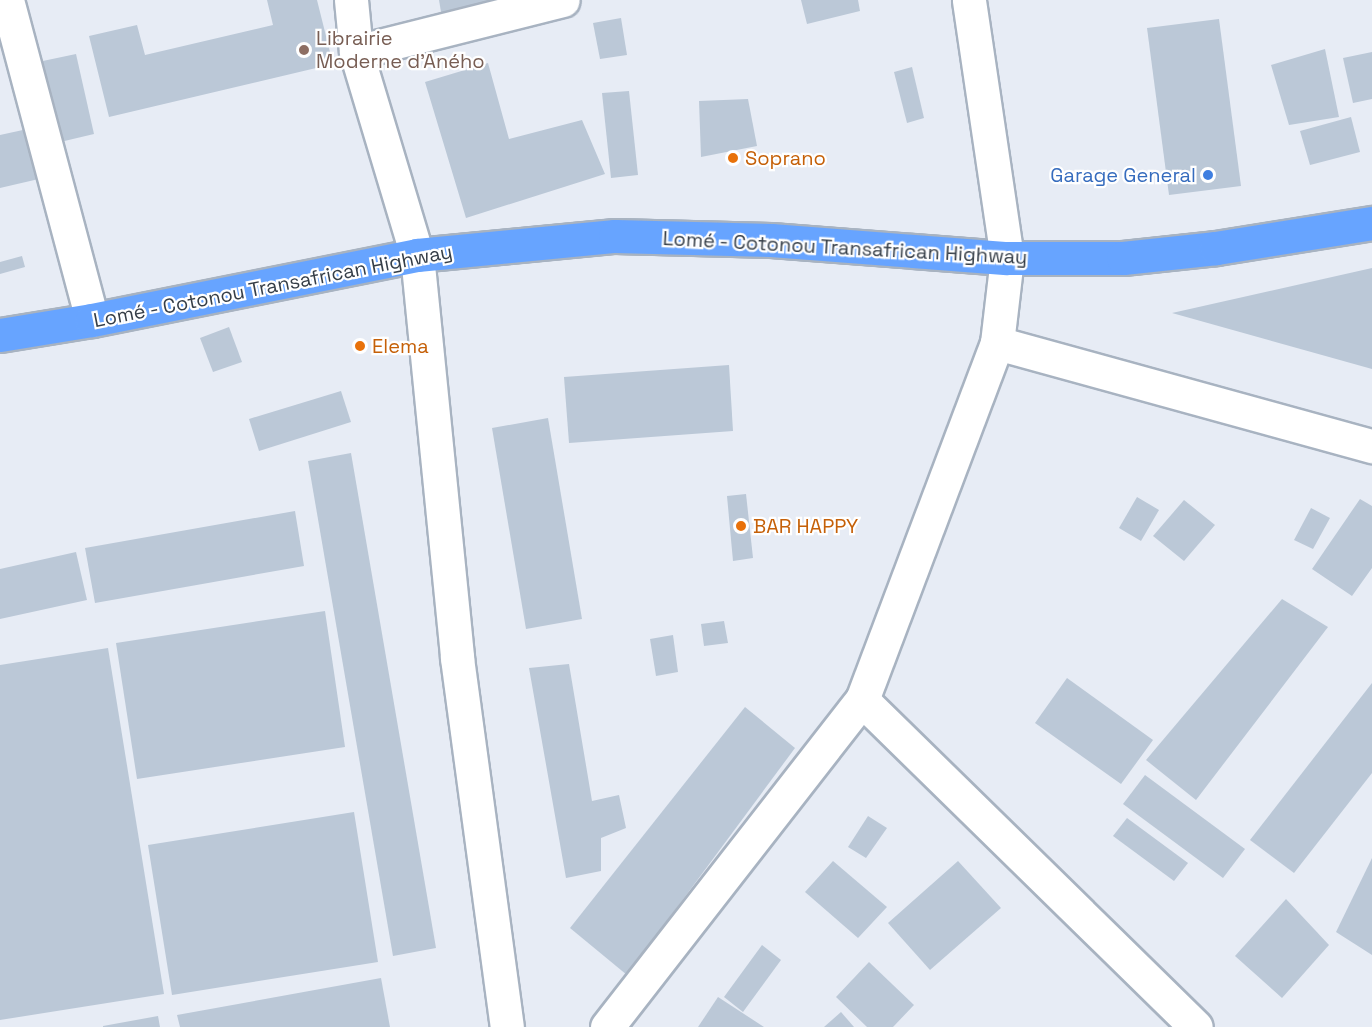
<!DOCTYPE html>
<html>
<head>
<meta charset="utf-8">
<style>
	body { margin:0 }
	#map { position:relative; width:1372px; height:1027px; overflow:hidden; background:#e7ecf5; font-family:"Space Grotesk",sans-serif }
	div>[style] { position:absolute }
	.building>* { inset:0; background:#bbc8d7 }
	.roads { filter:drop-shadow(2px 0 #a8b3c1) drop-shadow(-2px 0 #a8b3c1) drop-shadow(0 2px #a8b3c1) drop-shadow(0 -2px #a8b3c1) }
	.minor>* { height:33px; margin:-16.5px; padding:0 16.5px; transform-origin:16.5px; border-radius:16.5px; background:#fff }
	.highway>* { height:33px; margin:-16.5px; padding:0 16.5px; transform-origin:16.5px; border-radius:16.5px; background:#67a4ff }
	.dots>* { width:16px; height:16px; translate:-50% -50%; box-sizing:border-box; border:3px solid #fff; border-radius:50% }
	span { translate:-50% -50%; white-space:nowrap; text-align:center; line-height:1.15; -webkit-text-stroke:4.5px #fff; paint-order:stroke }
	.education-label { font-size:20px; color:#785e54 }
	.left { translate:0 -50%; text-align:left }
	.food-label { font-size:20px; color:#c56008 }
	.shop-label { font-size:20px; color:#366cbe }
	.right { translate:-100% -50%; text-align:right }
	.street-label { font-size:20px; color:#353e48 }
</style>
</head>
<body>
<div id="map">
	<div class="building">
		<div style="clip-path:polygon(267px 0,317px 0,333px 64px,109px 117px,89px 36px,137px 25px,145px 55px,273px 25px)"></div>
		<div style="clip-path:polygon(439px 0,516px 0,442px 18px)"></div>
		<div style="clip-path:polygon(801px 0,858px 0,860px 11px,807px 24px)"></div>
		<div style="clip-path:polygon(621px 18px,627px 55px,600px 59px,593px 23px)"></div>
		<div style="clip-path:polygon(1219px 19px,1241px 186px,1169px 195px,1147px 28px)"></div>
		<div style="clip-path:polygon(1325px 49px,1339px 117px,1289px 125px,1271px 65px)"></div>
		<div style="clip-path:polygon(1372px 52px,1372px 99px,1353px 103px,1343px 58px)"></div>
		<div style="clip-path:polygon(76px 54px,94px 134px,56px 143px,38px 62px)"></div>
		<div style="clip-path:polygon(488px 63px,509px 139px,582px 120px,605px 174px,466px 218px,425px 82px)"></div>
		<div style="clip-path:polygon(912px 67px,924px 118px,907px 123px,894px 72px)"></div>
		<div style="clip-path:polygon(629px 91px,638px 175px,611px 178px,602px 93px)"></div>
		<div style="clip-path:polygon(748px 99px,757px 146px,701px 157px,699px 101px)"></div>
		<div style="clip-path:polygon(1351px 117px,1360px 152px,1310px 165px,1300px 131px)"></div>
		<div style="clip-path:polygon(32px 128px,43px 178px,0 188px,0 135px)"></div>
		<div style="clip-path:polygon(22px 256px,25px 267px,0 274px,0 262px)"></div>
		<div style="clip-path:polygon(1372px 268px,1372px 369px,1172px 313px)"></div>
		<div style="clip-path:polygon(229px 327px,242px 362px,213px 372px,200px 338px)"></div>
		<div style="clip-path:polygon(729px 365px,733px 431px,569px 443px,564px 377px)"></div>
		<div style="clip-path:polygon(341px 391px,351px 422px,259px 451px,249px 419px)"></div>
		<div style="clip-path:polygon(548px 418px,582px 619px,526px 629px,492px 428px)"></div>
		<div style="clip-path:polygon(351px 453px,436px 948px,393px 956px,308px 461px)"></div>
		<div style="clip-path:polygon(746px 494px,753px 558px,733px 561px,727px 496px)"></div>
		<div style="clip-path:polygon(1137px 497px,1159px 510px,1141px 541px,1119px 528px)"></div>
		<div style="clip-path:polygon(1360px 499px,1372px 506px,1372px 568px,1352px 596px,1312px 569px)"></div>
		<div style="clip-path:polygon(1184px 500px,1215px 525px,1184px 561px,1153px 536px)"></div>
		<div style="clip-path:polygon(1311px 508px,1330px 518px,1313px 549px,1294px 540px)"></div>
		<div style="clip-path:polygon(295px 511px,304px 566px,95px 603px,85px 548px)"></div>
		<div style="clip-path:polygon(76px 552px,87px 600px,0 619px,0 569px)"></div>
		<div style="clip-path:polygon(1282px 599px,1328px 627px,1196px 800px,1146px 760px)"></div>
		<div style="clip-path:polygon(325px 611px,345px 747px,137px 779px,116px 643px)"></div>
		<div style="clip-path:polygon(724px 621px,728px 643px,704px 646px,701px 624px)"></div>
		<div style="clip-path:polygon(673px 635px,678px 672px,656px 676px,650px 639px)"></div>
		<div style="clip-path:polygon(108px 648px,164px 994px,0 1020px,0 665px)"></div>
		<div style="clip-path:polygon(569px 664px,592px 801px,619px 795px,626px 828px,601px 838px,601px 871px,566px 878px,529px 668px)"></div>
		<div style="clip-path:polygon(1067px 678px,1153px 740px,1121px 784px,1035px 723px)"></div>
		<div style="clip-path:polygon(1372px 683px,1372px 773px,1294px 873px,1250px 840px)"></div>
		<div style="clip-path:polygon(745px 707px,795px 748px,627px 975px,570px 928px)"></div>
		<div style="clip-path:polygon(1145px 775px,1245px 849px,1223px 878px,1123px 804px)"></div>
		<div style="clip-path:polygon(354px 812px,378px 962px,172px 995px,148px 845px)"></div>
		<div style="clip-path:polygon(868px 816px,887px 828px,866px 858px,848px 847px)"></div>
		<div style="clip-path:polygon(1127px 818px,1188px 863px,1174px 881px,1113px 836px)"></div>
		<div style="clip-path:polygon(1372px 858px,1372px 955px,1336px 932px)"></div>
		<div style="clip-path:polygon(833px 861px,887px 907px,858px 938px,805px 892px)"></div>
		<div style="clip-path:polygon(958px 861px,1001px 908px,930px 970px,888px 923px)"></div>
		<div style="clip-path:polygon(1286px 899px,1329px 945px,1282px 998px,1235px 956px)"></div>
		<div style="clip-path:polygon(762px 945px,781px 960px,743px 1012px,724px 997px)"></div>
		<div style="clip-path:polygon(869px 962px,914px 1005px,893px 1027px,867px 1027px,836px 997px)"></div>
		<div style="clip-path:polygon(381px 978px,390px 1027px,180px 1027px,177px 1015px)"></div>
		<div style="clip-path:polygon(718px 997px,764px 1027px,698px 1027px)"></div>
		<div style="clip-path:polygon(841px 1012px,854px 1027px,824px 1027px)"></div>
		<div style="clip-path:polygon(158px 1016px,160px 1027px,103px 1027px,103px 1026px)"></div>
	</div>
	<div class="roads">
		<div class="minor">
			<div style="left:7px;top:0;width:331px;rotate:75.1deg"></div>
			<div style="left:351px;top:0;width:52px;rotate:84.5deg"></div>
			<div style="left:356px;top:52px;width:212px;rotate:73.3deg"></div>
			<div style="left:417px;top:255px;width:405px;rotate:84.3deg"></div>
			<div style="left:457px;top:658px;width:372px;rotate:82.3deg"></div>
			<div style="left:356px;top:52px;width:213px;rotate:-14.1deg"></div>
			<div style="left:997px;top:343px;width:389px;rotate:15.4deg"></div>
			<div style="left:862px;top:700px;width:467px;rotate:44.4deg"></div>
			<div style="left:607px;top:1027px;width:415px;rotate:-52.1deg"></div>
			<div style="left:862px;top:700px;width:382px;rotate:-69.3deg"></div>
			<div style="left:997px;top:343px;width:86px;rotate:-83.3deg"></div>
			<div style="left:1007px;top:258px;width:261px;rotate:-98.4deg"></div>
		</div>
		<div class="highway">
			<div style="left:0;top:335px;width:93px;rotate:-9.3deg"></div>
			<div style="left:92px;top:320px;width:331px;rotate:-11.3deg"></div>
			<div style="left:417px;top:255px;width:199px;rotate:-5.5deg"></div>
			<div style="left:615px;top:236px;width:156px;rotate:1.5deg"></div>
			<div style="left:771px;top:240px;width:237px;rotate:4.4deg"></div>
			<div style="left:1007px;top:258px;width:116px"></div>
			<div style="left:1123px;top:258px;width:94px;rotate:-6.1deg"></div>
			<div style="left:1216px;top:248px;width:158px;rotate:-9.1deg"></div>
		</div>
	</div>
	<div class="dots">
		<div style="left:304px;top:50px;background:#8d6e63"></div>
		<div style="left:733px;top:158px;background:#e8710a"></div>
		<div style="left:1208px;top:175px;background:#3f7fe0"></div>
		<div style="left:360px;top:346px;background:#e8710a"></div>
		<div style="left:741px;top:526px;background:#e8710a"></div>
	</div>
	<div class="education-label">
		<span class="left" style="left:316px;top:50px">Librairie<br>Moderne d'Aného</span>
	</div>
	<div class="food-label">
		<span class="left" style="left:745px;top:158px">Soprano</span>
		<span class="left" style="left:372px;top:346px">Elema</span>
		<span class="left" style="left:753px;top:526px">BAR HAPPY</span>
	</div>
	<div class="shop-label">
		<span class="right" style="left:1196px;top:175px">Garage General</span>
	</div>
	<div class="street-label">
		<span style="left:845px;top:248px;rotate:3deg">Lomé - Cotonou Transafrican Highway</span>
		<span style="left:273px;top:286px;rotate:-11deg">Lomé - Cotonou Transafrican Highway</span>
	</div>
</div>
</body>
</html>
